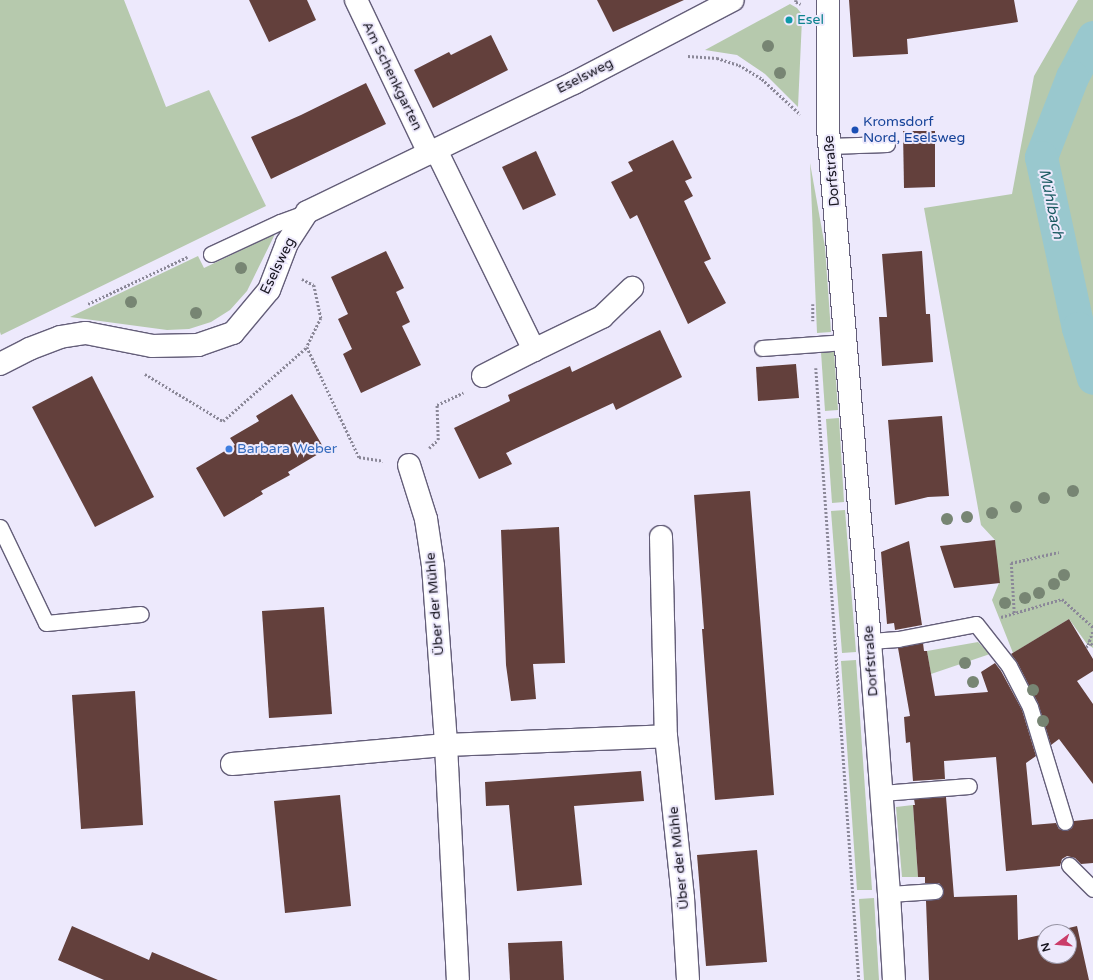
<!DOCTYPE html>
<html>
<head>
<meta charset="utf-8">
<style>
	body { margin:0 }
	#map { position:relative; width:1093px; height:980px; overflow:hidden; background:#ede9fc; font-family:"Varela Round",sans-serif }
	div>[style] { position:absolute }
	.green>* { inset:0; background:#b6c9ad }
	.canal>* { height:33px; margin:-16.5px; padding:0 16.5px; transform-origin:16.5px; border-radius:16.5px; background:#99c8ce }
	.building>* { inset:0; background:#63403c }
	.path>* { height:2.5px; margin-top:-1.25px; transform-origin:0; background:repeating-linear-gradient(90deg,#8b8898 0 2px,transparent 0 4px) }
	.roads { filter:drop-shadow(1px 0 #645e79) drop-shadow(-1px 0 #645e79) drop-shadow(0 1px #645e79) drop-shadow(0 -1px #645e79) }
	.service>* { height:15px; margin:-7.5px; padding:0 7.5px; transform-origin:7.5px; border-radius:7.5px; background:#fff }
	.minor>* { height:22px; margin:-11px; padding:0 11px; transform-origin:11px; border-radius:11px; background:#fff }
	.tertiary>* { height:22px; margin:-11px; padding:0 11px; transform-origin:11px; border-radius:11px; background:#fff }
	.trees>* { width:12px; height:12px; margin:-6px; border-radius:50%; background:#778573 }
	.dots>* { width:11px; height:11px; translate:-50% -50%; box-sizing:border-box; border:2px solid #ede9fc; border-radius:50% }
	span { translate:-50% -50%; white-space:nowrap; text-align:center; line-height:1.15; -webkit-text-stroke:4px #ede9fc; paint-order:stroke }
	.culture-label { font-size:14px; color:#0d838f }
	.left { translate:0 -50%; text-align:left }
	.street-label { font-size:14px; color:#16141f }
	.transit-label { font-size:14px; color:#164399 }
	.shop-label { font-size:14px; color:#366cbe }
	.water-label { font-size:15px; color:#1a5a61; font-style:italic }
	.north { position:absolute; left:1037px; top:924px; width:40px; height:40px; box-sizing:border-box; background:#ede9fc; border:1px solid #9794a4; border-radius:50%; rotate:254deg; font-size:11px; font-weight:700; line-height:16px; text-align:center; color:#16141f }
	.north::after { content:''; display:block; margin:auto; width:14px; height:18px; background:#ca3d69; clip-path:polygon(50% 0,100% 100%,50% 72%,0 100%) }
</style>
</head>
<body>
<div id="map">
	<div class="green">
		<div style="clip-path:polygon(0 0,124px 0,166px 107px,209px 90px,266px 206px,1px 335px,0 332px)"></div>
		<div style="clip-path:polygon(1078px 0,1093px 0,1093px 648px,1087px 644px,1069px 619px,1013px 653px,992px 600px,999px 583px,995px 540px,981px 525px,924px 208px,1012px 194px,1034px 76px)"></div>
		<div style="clip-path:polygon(790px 4px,797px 8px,801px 13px,802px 19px,798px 107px,765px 74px,737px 55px,705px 50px)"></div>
		<div style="clip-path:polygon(810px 163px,825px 247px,831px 332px,817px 333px)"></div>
		<div style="clip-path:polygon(275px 234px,247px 291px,230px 310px,211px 322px,189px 329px,167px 330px,70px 317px,198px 256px,204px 268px)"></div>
		<div style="clip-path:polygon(834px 351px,838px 410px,825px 411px,821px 352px)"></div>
		<div style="clip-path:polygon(839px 418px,844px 502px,832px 503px,826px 419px)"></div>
		<div style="clip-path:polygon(845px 510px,856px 652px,842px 653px,831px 511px)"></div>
		<div style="clip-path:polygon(978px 642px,990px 654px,931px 674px,927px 651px)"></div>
		<div style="clip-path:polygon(856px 660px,872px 890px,857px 890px,841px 661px)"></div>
		<div style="clip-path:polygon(913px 805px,918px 877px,902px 877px,896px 807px)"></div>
		<div style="clip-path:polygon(874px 898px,879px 980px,864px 980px,859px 899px)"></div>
	</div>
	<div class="canal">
		<div style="left:1093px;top:37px;width:45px;rotate:117.7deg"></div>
		<div style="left:1072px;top:77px;width:86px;rotate:111.2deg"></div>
		<div style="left:1041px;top:157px;width:175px;rotate:77.8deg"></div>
		<div style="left:1078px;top:328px;width:52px;rotate:73.3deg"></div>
	</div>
	<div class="building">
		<div style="clip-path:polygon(249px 0,307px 0,316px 20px,269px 42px)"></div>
		<div style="clip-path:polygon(597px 0,684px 0,613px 32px)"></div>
		<div style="clip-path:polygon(849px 0,1014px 0,1018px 22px,907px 39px,908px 54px,853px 57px)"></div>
		<div style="clip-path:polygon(491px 35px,508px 70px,433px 108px,414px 70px,449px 52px,451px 55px)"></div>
		<div style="clip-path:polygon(366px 83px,386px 124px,271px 179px,251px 137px,301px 115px)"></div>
		<div style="clip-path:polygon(903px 131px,935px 131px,935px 187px,904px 188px)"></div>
		<div style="clip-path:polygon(673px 140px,692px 178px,685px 181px,693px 196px,684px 201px,711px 259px,704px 262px,726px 303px,688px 324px,637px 215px,630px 219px,611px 182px,633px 171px,628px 162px)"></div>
		<div style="clip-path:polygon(536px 151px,556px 195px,523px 210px,502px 167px)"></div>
		<div style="clip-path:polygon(386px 251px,404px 288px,396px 292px,410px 322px,402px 326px,421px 365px,361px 393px,343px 354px,352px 349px,338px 319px,348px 314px,331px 277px)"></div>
		<div style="clip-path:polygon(922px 251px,926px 314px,930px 314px,933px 362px,882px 366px,879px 317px,887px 317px,882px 254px)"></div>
		<div style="clip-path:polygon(660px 330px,682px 377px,616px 410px,613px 403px,506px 453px,512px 464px,479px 479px,454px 428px,510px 401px,508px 395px,570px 366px,572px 372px)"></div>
		<div style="clip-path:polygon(796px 364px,799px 398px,758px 401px,756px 367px)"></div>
		<div style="clip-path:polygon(92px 376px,154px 497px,95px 527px,32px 407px)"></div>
		<div style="clip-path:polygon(292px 394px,325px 450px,288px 472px,290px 475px,261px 491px,263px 494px,224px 517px,196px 468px,235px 445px,230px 438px,259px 421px,256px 416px)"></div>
		<div style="clip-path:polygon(942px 416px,949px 496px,928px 497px,895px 505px,888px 420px)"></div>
		<div style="clip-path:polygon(750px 491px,774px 795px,715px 800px,707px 696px,702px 629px,704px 629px,694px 495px)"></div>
		<div style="clip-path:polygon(559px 527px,565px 663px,533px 664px,536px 699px,511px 701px,506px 665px,501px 530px)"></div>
		<div style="clip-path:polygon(995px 540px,1000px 583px,954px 588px,940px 546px)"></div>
		<div style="clip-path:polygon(909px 541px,922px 625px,895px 630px,894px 623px,887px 624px,881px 552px)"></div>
		<div style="clip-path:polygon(324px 607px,332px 714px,269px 718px,262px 611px)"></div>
		<div style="clip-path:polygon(1069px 619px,1093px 659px,1093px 671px,1077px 681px,1093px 704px,1093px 784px,1059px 739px,1051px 745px,1038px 703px,1017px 662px,1011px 654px)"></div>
		<div style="clip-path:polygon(923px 643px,924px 651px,927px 651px,935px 696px,988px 692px,981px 672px,995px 663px,1001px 671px,1022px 710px,1036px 756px,1026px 763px,1032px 825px,1056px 823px,1059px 829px,1067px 831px,1072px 828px,1074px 821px,1093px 819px,1093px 863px,1081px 864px,1075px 858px,1067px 856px,1062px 859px,1060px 866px,1006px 871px,996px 757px,944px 761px,945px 779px,913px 781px,910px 742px,906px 743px,904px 717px,910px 716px,898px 648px)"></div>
		<div style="clip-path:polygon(135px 691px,143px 825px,81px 829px,72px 695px)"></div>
		<div style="clip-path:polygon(641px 771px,644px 801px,574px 806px,582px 885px,517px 891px,509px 805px,486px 806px,485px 782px)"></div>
		<div style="clip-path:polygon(340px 795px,351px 906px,285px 913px,274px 801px)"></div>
		<div style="clip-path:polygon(946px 797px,954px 897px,1017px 895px,1018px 940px,1045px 934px,1045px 956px,1069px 956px,1069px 932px,1052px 932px,1077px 926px,1089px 980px,929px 980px,926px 901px,940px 899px,944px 890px,939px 883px,925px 883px,925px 877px,918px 877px,913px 805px,915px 805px,914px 799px)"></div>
		<div style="clip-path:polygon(757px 850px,767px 962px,706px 966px,697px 855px)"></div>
		<div style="clip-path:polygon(72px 926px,149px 960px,152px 952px,218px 980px,104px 980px,58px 960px)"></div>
		<div style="clip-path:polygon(562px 941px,564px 980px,510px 980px,508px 943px)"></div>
	</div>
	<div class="path">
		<div style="left:796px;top:0;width:2px;rotate:90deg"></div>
		<div style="left:796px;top:2px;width:5px;rotate:22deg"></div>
		<div style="left:688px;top:56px;width:29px;rotate:4deg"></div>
		<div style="left:717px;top:58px;width:23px;rotate:18deg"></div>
		<div style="left:739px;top:65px;width:27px;rotate:31deg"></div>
		<div style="left:762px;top:79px;width:52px;rotate:42.6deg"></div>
		<div style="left:302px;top:279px;width:13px;rotate:27deg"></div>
		<div style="left:314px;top:285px;width:34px;rotate:78deg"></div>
		<div style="left:321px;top:318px;width:32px;rotate:116deg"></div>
		<div style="left:88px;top:304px;width:110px;rotate:-25.4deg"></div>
		<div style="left:813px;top:304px;width:17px;rotate:90deg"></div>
		<div style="left:816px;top:368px;width:614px;rotate:85.98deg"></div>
		<div style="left:145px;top:374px;width:91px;rotate:31.1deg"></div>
		<div style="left:223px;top:421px;width:112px;rotate:-41.4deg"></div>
		<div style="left:307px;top:347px;width:122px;rotate:64.7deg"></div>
		<div style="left:359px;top:457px;width:24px;rotate:9deg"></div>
		<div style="left:429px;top:448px;width:12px;rotate:-42deg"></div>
		<div style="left:438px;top:440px;width:35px;rotate:-92deg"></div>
		<div style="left:437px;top:405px;width:29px;rotate:-25deg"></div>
		<div style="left:1014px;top:613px;width:50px;rotate:-93.4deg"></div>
		<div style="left:1011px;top:563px;width:49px;rotate:-12.9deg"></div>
		<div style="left:1001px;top:617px;width:64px;rotate:-16.4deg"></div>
		<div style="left:1062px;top:599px;width:42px;rotate:42.1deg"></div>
		<div style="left:1089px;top:640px;width:7px;rotate:56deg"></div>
		<div style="left:1086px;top:647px;width:3px;rotate:-45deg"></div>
		<div style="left:1088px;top:645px;width:16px;rotate:-72deg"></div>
	</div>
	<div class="roads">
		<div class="service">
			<div style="left:829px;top:146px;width:58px;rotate:-2deg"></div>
			<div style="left:211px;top:254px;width:76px;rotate:-24.9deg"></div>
			<div style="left:280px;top:222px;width:29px;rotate:-20deg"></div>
			<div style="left:762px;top:348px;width:83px;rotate:-4.1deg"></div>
			<div style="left:0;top:527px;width:106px;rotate:64.4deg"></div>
			<div style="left:46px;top:623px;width:95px;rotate:-5.4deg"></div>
			<div style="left:870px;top:641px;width:28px;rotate:-4deg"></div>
			<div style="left:898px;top:639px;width:79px;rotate:-10.9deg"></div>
			<div style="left:976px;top:624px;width:53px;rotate:51.8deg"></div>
			<div style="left:1009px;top:666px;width:46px;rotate:62.9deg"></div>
			<div style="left:1030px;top:707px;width:120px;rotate:73.1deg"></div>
			<div style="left:882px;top:793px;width:87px;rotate:-4.6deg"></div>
			<div style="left:1069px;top:865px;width:34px;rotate:45deg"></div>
			<div style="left:889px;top:894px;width:46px;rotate:-3.7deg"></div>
		</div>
		<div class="minor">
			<div style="left:356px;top:0;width:170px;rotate:64.5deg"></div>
			<div style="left:436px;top:150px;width:223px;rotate:63.9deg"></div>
			<div style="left:534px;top:350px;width:76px;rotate:-25.9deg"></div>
			<div style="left:602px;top:317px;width:42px;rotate:-44deg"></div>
			<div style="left:0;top:364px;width:33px;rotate:-27deg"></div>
			<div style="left:29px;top:349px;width:33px;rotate:-21deg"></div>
			<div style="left:60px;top:337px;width:26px;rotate:-9deg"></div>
			<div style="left:86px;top:333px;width:67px;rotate:11.1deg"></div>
			<div style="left:152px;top:346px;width:46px;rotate:-1.2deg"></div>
			<div style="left:198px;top:345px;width:37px;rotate:-19deg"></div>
			<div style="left:233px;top:333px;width:56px;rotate:-50.1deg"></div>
			<div style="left:269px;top:290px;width:50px;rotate:-69deg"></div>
			<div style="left:287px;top:243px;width:37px;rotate:-57deg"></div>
			<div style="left:307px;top:212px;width:297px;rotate:-25.8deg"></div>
			<div style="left:574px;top:83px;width:179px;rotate:-27.6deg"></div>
			<div style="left:483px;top:376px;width:57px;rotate:-27deg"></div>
			<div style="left:409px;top:465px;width:57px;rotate:72.5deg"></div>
			<div style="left:426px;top:519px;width:48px;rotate:81.5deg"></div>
			<div style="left:433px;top:566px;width:179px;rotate:85.8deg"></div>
			<div style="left:446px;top:745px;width:235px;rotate:87.1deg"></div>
			<div style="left:661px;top:537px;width:199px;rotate:88.6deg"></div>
			<div style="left:232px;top:764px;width:215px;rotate:-5.1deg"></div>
			<div style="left:446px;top:745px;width:220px;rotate:-2.3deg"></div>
			<div style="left:666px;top:736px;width:163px;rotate:84deg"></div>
			<div style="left:683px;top:898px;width:82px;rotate:86.5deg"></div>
		</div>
		<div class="tertiary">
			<div style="left:828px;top:0;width:128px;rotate:90deg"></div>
			<div style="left:828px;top:128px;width:515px;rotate:85.32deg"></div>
			<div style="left:870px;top:641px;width:254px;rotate:85.7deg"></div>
			<div style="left:889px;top:894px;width:86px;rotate:86.7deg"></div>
		</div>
	</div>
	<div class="trees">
		<div style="left:768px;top:46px"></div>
		<div style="left:780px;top:73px"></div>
		<div style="left:241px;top:268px"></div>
		<div style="left:131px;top:302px"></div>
		<div style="left:196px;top:313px"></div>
		<div style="left:1073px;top:491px"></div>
		<div style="left:1044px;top:498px"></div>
		<div style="left:1016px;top:507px"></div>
		<div style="left:992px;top:513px"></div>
		<div style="left:967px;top:517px"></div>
		<div style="left:947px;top:519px"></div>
		<div style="left:1064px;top:575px"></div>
		<div style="left:1054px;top:584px"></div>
		<div style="left:1039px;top:593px"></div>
		<div style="left:1025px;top:598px"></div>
		<div style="left:1005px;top:603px"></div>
		<div style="left:965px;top:663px"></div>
		<div style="left:973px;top:682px"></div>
		<div style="left:1033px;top:690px"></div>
		<div style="left:1043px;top:721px"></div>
	</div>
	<div class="dots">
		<div style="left:789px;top:20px;background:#0f9aa8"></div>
		<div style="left:855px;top:130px;background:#1a4fb4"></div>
		<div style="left:229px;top:449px;background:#3f7fe0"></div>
	</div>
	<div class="culture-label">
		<span class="left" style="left:797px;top:20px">Esel</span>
	</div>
	<div class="street-label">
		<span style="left:392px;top:76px;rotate:64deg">Am Schenkgarten</span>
		<span style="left:585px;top:76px;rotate:-27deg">Eselsweg</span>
		<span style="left:832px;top:171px;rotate:-95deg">Dorfstraße</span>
		<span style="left:278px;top:266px;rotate:-64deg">Eselsweg</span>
		<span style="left:435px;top:604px;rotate:-95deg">Über der Mühle</span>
		<span style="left:871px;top:661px;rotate:-94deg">Dorfstraße</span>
		<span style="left:679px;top:858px;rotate:-96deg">Über der Mühle</span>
	</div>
	<div class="transit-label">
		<span class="left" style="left:863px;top:130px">Kromsdorf<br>Nord, Eselsweg</span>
	</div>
	<div class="shop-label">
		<span class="left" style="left:237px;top:449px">Barbara Weber</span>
	</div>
	<div class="water-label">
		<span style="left:1051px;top:204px;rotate:78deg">Mühlbach</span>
	</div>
	<div class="north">N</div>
</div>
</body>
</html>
